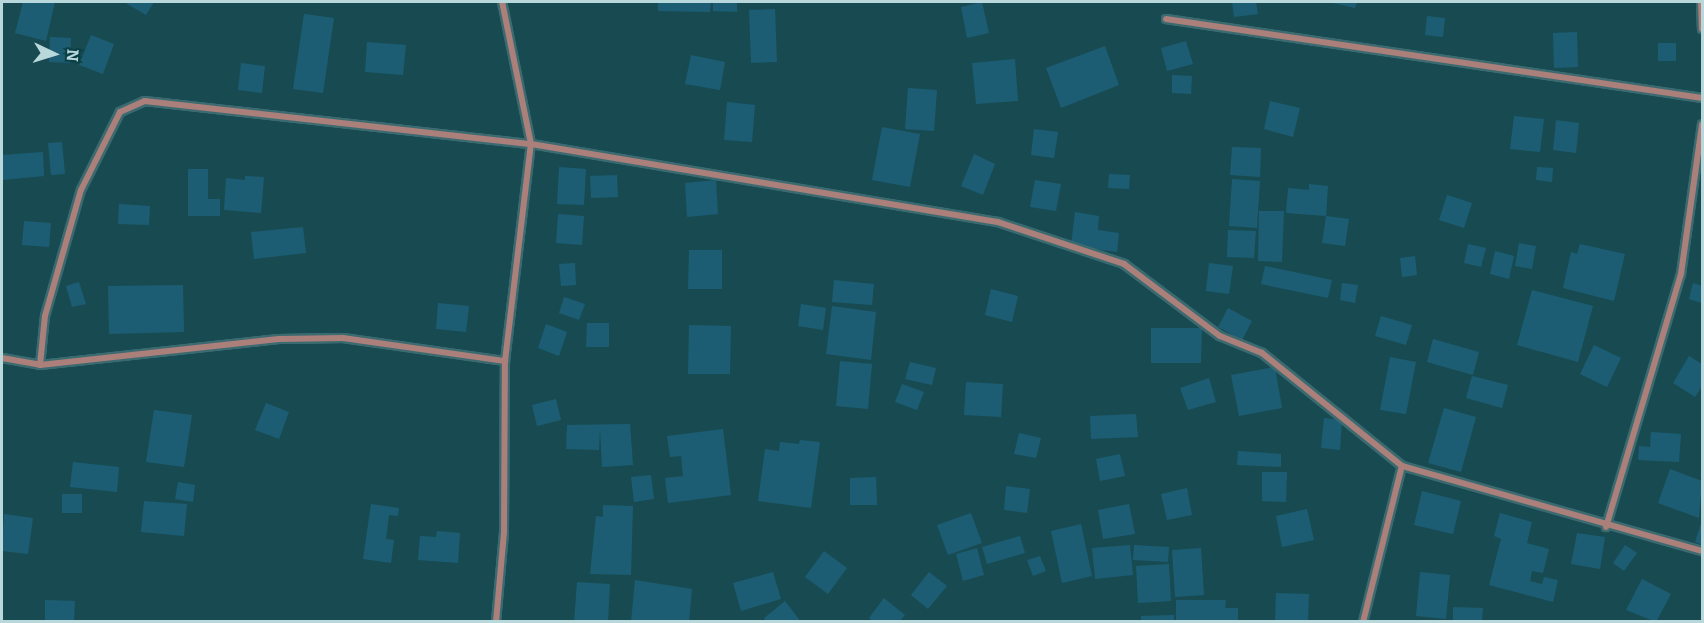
<!DOCTYPE html>
<html>
<head>
<meta charset="utf-8">
<style>
	body { margin:0 }
	#map { position:relative; width:1704px; height:623px; overflow:hidden; background:#184b51; font-family:Bitter,serif }
	div>[style] { position:absolute }
	.building>* { inset:0; background:#1c5d74 }
	.roads { filter:drop-shadow(2px 0 #3b6a70) drop-shadow(-2px 0 #3b6a70) drop-shadow(0 2px #3b6a70) drop-shadow(0 -2px #3b6a70) }
	.minor>* { height:6px; margin:-3px; padding:0 3px; transform-origin:3px; border-radius:3px; background:#ab7f7a }
	span { translate:-50% -50%; white-space:nowrap; text-align:center; line-height:1.15; -webkit-text-stroke:4.5px #0a4046; paint-order:stroke }
	.frame { position:absolute; inset:0; border:3px solid #b9d8dc; pointer-events:none }
	.north { position:absolute; left:24px; top:24px; width:60px; height:60px; -webkit-text-stroke:4px #0a4046; paint-order:stroke; rotate:94deg; font-size:16px; font-weight:700; line-height:24px; text-align:center; color:#b9d8dc }
	.north::after { content:''; display:block; margin:auto; width:21px; height:27px; background:#b9d8dc; clip-path:polygon(50% 0,100% 100%,50% 72%,0 100%) }
</style>
</head>
<body>
<div id="map">
	<div class="building">
		<div style="clip-path:polygon(23px 2px,55px 2px,46px 41px,15px 33px)"></div>
		<div style="clip-path:polygon(124px 2px,154px 2px,146px 15px)"></div>
		<div style="clip-path:polygon(658px 2px,711px 2px,710px 12px,658px 11px)"></div>
		<div style="clip-path:polygon(713px 2px,737px 2px,737px 12px,713px 11px)"></div>
		<div style="clip-path:polygon(982px 2px,989px 33px,967px 38px,961px 7px)"></div>
		<div style="clip-path:polygon(1232px 2px,1256px 2px,1258px 14px,1234px 17px)"></div>
		<div style="clip-path:polygon(1329px 2px,1357px 2px,1355px 8px)"></div>
		<div style="clip-path:polygon(775px 9px,777px 62px,751px 63px,749px 10px)"></div>
		<div style="clip-path:polygon(304px 14px,334px 18px,323px 93px,293px 89px)"></div>
		<div style="clip-path:polygon(1427px 16px,1445px 18px,1443px 37px,1425px 35px)"></div>
		<div style="clip-path:polygon(1577px 32px,1578px 67px,1554px 68px,1553px 33px)"></div>
		<div style="clip-path:polygon(91px 35px,114px 44px,103px 74px,79px 65px)"></div>
		<div style="clip-path:polygon(50px 37px,71px 38px,70px 63px,49px 62px)"></div>
		<div style="clip-path:polygon(1186px 41px,1193px 64px,1167px 71px,1161px 48px)"></div>
		<div style="clip-path:polygon(367px 42px,406px 45px,403px 75px,365px 72px)"></div>
		<div style="clip-path:polygon(1658px 43px,1676px 43px,1676px 61px,1658px 61px)"></div>
		<div style="clip-path:polygon(1105px 46px,1119px 85px,1061px 108px,1046px 68px)"></div>
		<div style="clip-path:polygon(691px 55px,725px 62px,720px 90px,685px 84px)"></div>
		<div style="clip-path:polygon(1015px 59px,1018px 101px,976px 104px,972px 63px)"></div>
		<div style="clip-path:polygon(241px 63px,265px 66px,262px 93px,238px 90px)"></div>
		<div style="clip-path:polygon(1172px 75px,1192px 76px,1191px 94px,1172px 93px)"></div>
		<div style="clip-path:polygon(908px 88px,937px 90px,934px 131px,905px 129px)"></div>
		<div style="clip-path:polygon(1270px 101px,1300px 108px,1293px 137px,1264px 129px)"></div>
		<div style="clip-path:polygon(727px 102px,755px 105px,752px 142px,724px 140px)"></div>
		<div style="clip-path:polygon(1514px 116px,1544px 119px,1540px 152px,1510px 149px)"></div>
		<div style="clip-path:polygon(1556px 120px,1579px 123px,1576px 153px,1553px 150px)"></div>
		<div style="clip-path:polygon(882px 127px,920px 134px,910px 187px,872px 180px)"></div>
		<div style="clip-path:polygon(1034px 129px,1058px 132px,1054px 158px,1031px 155px)"></div>
		<div style="clip-path:polygon(62px 142px,65px 174px,51px 175px,48px 143px)"></div>
		<div style="clip-path:polygon(1232px 147px,1261px 148px,1260px 177px,1230px 175px)"></div>
		<div style="clip-path:polygon(43px 152px,44px 176px,2px 180px,2px 155px)"></div>
		<div style="clip-path:polygon(974px 154px,995px 164px,983px 195px,961px 186px)"></div>
		<div style="clip-path:polygon(559px 167px,586px 169px,584px 205px,557px 204px)"></div>
		<div style="clip-path:polygon(1537px 167px,1553px 168px,1552px 182px,1536px 180px)"></div>
		<div style="clip-path:polygon(188px 169px,208px 169px,208px 199px,220px 199px,220px 216px,188px 216px)"></div>
		<div style="clip-path:polygon(1109px 174px,1130px 175px,1129px 189px,1108px 188px)"></div>
		<div style="clip-path:polygon(617px 175px,618px 197px,591px 198px,590px 176px)"></div>
		<div style="clip-path:polygon(245px 176px,264px 177px,261px 213px,224px 210px,226px 178px,245px 180px)"></div>
		<div style="clip-path:polygon(1232px 179px,1260px 181px,1257px 228px,1229px 226px)"></div>
		<div style="clip-path:polygon(716px 180px,718px 214px,687px 217px,685px 183px)"></div>
		<div style="clip-path:polygon(1035px 180px,1061px 184px,1056px 211px,1030px 207px)"></div>
		<div style="clip-path:polygon(1309px 184px,1328px 186px,1326px 216px,1349px 219px,1345px 246px,1322px 243px,1326px 216px,1286px 213px,1288px 188px,1309px 190px)"></div>
		<div style="clip-path:polygon(1447px 195px,1472px 203px,1464px 228px,1439px 220px)"></div>
		<div style="clip-path:polygon(119px 204px,150px 206px,149px 225px,118px 224px)"></div>
		<div style="clip-path:polygon(1259px 211px,1284px 211px,1282px 262px,1258px 261px)"></div>
		<div style="clip-path:polygon(1075px 212px,1099px 216px,1098px 230px,1119px 233px,1117px 252px,1071px 246px)"></div>
		<div style="clip-path:polygon(558px 214px,584px 216px,582px 245px,556px 243px)"></div>
		<div style="clip-path:polygon(24px 221px,51px 223px,49px 247px,22px 245px)"></div>
		<div style="clip-path:polygon(303px 227px,306px 253px,254px 259px,251px 232px)"></div>
		<div style="clip-path:polygon(1228px 230px,1256px 231px,1254px 258px,1227px 257px)"></div>
		<div style="clip-path:polygon(1519px 243px,1536px 246px,1532px 269px,1515px 266px)"></div>
		<div style="clip-path:polygon(1468px 244px,1486px 248px,1481px 267px,1464px 263px)"></div>
		<div style="clip-path:polygon(1580px 244px,1625px 254px,1614px 301px,1563px 288px,1571px 252px,1577px 254px)"></div>
		<div style="clip-path:polygon(689px 250px,722px 250px,722px 289px,688px 289px)"></div>
		<div style="clip-path:polygon(1495px 251px,1514px 256px,1509px 279px,1490px 274px)"></div>
		<div style="clip-path:polygon(1415px 256px,1417px 275px,1402px 277px,1400px 258px)"></div>
		<div style="clip-path:polygon(575px 263px,576px 285px,561px 286px,559px 264px)"></div>
		<div style="clip-path:polygon(1209px 263px,1233px 266px,1229px 294px,1206px 291px)"></div>
		<div style="clip-path:polygon(1265px 266px,1332px 280px,1328px 298px,1261px 284px)"></div>
		<div style="clip-path:polygon(834px 280px,874px 284px,872px 305px,832px 302px)"></div>
		<div style="clip-path:polygon(79px 282px,86px 304px,72px 307px,66px 286px)"></div>
		<div style="clip-path:polygon(1342px 283px,1358px 285px,1355px 303px,1340px 300px)"></div>
		<div style="clip-path:polygon(1693px 283px,1702px 286px,1702px 303px,1689px 299px)"></div>
		<div style="clip-path:polygon(183px 285px,184px 332px,109px 334px,108px 286px)"></div>
		<div style="clip-path:polygon(991px 289px,1018px 296px,1012px 322px,985px 315px)"></div>
		<div style="clip-path:polygon(1532px 290px,1593px 306px,1578px 362px,1517px 345px)"></div>
		<div style="clip-path:polygon(564px 297px,585px 304px,579px 320px,559px 313px)"></div>
		<div style="clip-path:polygon(438px 303px,469px 306px,466px 332px,436px 329px)"></div>
		<div style="clip-path:polygon(801px 304px,826px 308px,823px 330px,798px 326px)"></div>
		<div style="clip-path:polygon(832px 306px,876px 312px,871px 360px,826px 354px)"></div>
		<div style="clip-path:polygon(1228px 308px,1252px 321px,1242px 340px,1218px 327px)"></div>
		<div style="clip-path:polygon(1381px 316px,1412px 325px,1406px 345px,1375px 336px)"></div>
		<div style="clip-path:polygon(587px 323px,609px 323px,609px 347px,586px 347px)"></div>
		<div style="clip-path:polygon(546px 324px,567px 332px,559px 356px,538px 348px)"></div>
		<div style="clip-path:polygon(689px 325px,731px 326px,730px 374px,688px 374px)"></div>
		<div style="clip-path:polygon(1151px 328px,1202px 328px,1201px 363px,1151px 363px)"></div>
		<div style="clip-path:polygon(1433px 339px,1479px 352px,1473px 375px,1427px 362px)"></div>
		<div style="clip-path:polygon(1594px 345px,1621px 358px,1607px 387px,1580px 374px)"></div>
		<div style="clip-path:polygon(1689px 356px,1702px 364px,1702px 386px,1695px 397px,1673px 383px)"></div>
		<div style="clip-path:polygon(1390px 357px,1416px 362px,1406px 414px,1380px 410px)"></div>
		<div style="clip-path:polygon(840px 361px,872px 364px,868px 409px,836px 406px)"></div>
		<div style="clip-path:polygon(910px 362px,936px 368px,932px 385px,905px 379px)"></div>
		<div style="clip-path:polygon(1275px 367px,1282px 408px,1239px 416px,1231px 375px)"></div>
		<div style="clip-path:polygon(1472px 376px,1508px 385px,1502px 408px,1466px 398px)"></div>
		<div style="clip-path:polygon(1209px 378px,1216px 402px,1188px 410px,1180px 388px)"></div>
		<div style="clip-path:polygon(966px 382px,1003px 384px,1001px 417px,964px 415px)"></div>
		<div style="clip-path:polygon(902px 384px,924px 392px,917px 410px,895px 402px)"></div>
		<div style="clip-path:polygon(556px 399px,561px 420px,537px 426px,532px 405px)"></div>
		<div style="clip-path:polygon(266px 403px,289px 412px,279px 439px,255px 430px)"></div>
		<div style="clip-path:polygon(1444px 408px,1476px 417px,1461px 472px,1428px 463px)"></div>
		<div style="clip-path:polygon(154px 410px,192px 415px,184px 467px,146px 462px)"></div>
		<div style="clip-path:polygon(1136px 414px,1138px 437px,1091px 439px,1090px 416px)"></div>
		<div style="clip-path:polygon(1324px 418px,1342px 420px,1340px 450px,1321px 448px)"></div>
		<div style="clip-path:polygon(630px 424px,633px 465px,602px 467px,600px 429px,599px 450px,566px 449px,567px 425px)"></div>
		<div style="clip-path:polygon(723px 429px,731px 495px,668px 503px,665px 478px,683px 476px,681px 456px,670px 457px,667px 436px)"></div>
		<div style="clip-path:polygon(1651px 432px,1681px 434px,1679px 462px,1638px 460px,1639px 446px,1650px 447px)"></div>
		<div style="clip-path:polygon(1019px 433px,1041px 438px,1036px 458px,1014px 454px)"></div>
		<div style="clip-path:polygon(800px 440px,820px 442px,811px 508px,758px 501px,765px 449px,779px 451px,780px 442px,799px 444px)"></div>
		<div style="clip-path:polygon(1238px 451px,1281px 454px,1281px 467px,1237px 465px)"></div>
		<div style="clip-path:polygon(1120px 454px,1125px 476px,1100px 481px,1096px 459px)"></div>
		<div style="clip-path:polygon(73px 462px,119px 467px,117px 492px,70px 487px)"></div>
		<div style="clip-path:polygon(1670px 469px,1702px 481px,1699px 518px,1658px 503px)"></div>
		<div style="clip-path:polygon(1262px 472px,1287px 472px,1286px 502px,1262px 501px)"></div>
		<div style="clip-path:polygon(651px 475px,654px 499px,634px 502px,631px 477px)"></div>
		<div style="clip-path:polygon(876px 477px,877px 505px,850px 505px,850px 478px)"></div>
		<div style="clip-path:polygon(178px 482px,195px 485px,193px 502px,175px 499px)"></div>
		<div style="clip-path:polygon(1006px 486px,1030px 489px,1027px 513px,1004px 510px)"></div>
		<div style="clip-path:polygon(1187px 488px,1192px 515px,1167px 520px,1161px 494px)"></div>
		<div style="clip-path:polygon(1422px 491px,1461px 501px,1453px 534px,1414px 525px)"></div>
		<div style="clip-path:polygon(62px 494px,82px 494px,82px 513px,62px 513px)"></div>
		<div style="clip-path:polygon(144px 501px,187px 504px,184px 536px,141px 532px)"></div>
		<div style="clip-path:polygon(371px 504px,399px 508px,398px 516px,389px 515px,386px 539px,394px 540px,391px 563px,363px 559px)"></div>
		<div style="clip-path:polygon(1129px 504px,1135px 534px,1103px 539px,1098px 510px)"></div>
		<div style="clip-path:polygon(603px 505px,633px 506px,631px 575px,590px 574px,596px 516px,603px 517px)"></div>
		<div style="clip-path:polygon(1307px 509px,1314px 540px,1282px 547px,1276px 516px)"></div>
		<div style="clip-path:polygon(971px 513px,982px 543px,948px 555px,937px 525px)"></div>
		<div style="clip-path:polygon(1500px 513px,1532px 522px,1527px 543px,1549px 549px,1543px 573px,1532px 571px,1530px 581px,1542px 584px,1544px 577px,1558px 580px,1553px 602px,1489px 585px,1501px 539px,1494px 536px)"></div>
		<div style="clip-path:polygon(4px 514px,33px 518px,28px 554px,2px 551px)"></div>
		<div style="clip-path:polygon(1702px 520px,1702px 545px,1695px 542px)"></div>
		<div style="clip-path:polygon(1081px 524px,1092px 576px,1062px 583px,1051px 531px)"></div>
		<div style="clip-path:polygon(437px 531px,460px 533px,458px 563px,418px 560px,420px 536px,436px 537px)"></div>
		<div style="clip-path:polygon(1577px 533px,1605px 537px,1600px 569px,1571px 564px)"></div>
		<div style="clip-path:polygon(1020px 536px,1025px 553px,987px 564px,982px 547px)"></div>
		<div style="clip-path:polygon(1130px 545px,1133px 575px,1095px 579px,1092px 548px)"></div>
		<div style="clip-path:polygon(1134px 545px,1169px 547px,1168px 562px,1133px 560px)"></div>
		<div style="clip-path:polygon(1625px 545px,1637px 553px,1624px 571px,1613px 563px)"></div>
		<div style="clip-path:polygon(977px 548px,984px 575px,963px 581px,956px 554px)"></div>
		<div style="clip-path:polygon(1201px 548px,1204px 595px,1175px 597px,1172px 550px)"></div>
		<div style="clip-path:polygon(824px 551px,847px 568px,828px 594px,805px 577px)"></div>
		<div style="clip-path:polygon(1040px 556px,1046px 571px,1033px 576px,1027px 560px)"></div>
		<div style="clip-path:polygon(1169px 564px,1171px 601px,1138px 603px,1136px 566px)"></div>
		<div style="clip-path:polygon(773px 572px,781px 599px,741px 611px,733px 583px)"></div>
		<div style="clip-path:polygon(929px 572px,947px 586px,928px 609px,911px 595px)"></div>
		<div style="clip-path:polygon(1420px 572px,1450px 575px,1446px 619px,1416px 616px)"></div>
		<div style="clip-path:polygon(1642px 579px,1671px 594px,1656px 622px,1626px 610px)"></div>
		<div style="clip-path:polygon(635px 580px,692px 589px,689px 622px,631px 622px)"></div>
		<div style="clip-path:polygon(577px 582px,610px 584px,608px 622px,574px 622px)"></div>
		<div style="clip-path:polygon(1276px 593px,1309px 594px,1308px 622px,1275px 622px)"></div>
		<div style="clip-path:polygon(884px 598px,905px 615px,899px 622px,873px 622px,869px 618px)"></div>
		<div style="clip-path:polygon(45px 600px,75px 601px,74px 622px,45px 622px)"></div>
		<div style="clip-path:polygon(1176px 600px,1226px 600px,1225px 608px,1238px 608px,1238px 622px,1176px 622px)"></div>
		<div style="clip-path:polygon(785px 601px,801px 622px,766px 622px,764px 618px)"></div>
		<div style="clip-path:polygon(1453px 607px,1483px 608px,1482px 622px,1453px 622px)"></div>
		<div style="clip-path:polygon(1174px 615px,1174px 622px,1141px 622px,1141px 616px)"></div>
	</div>
	<div class="roads">
		<div class="minor">
			<div style="left:1701px;top:2px;width:27px;rotate:88deg"></div>
			<div style="left:1166px;top:19px;width:542px;rotate:8.38deg"></div>
			<div style="left:2px;top:358px;width:39px;rotate:10deg"></div>
			<div style="left:40px;top:365px;width:240px;rotate:-6.2deg"></div>
			<div style="left:279px;top:339px;width:64px;rotate:-0.9deg"></div>
			<div style="left:343px;top:338px;width:164px;rotate:8.1deg"></div>
			<div style="left:40px;top:365px;width:49px;rotate:-84.2deg"></div>
			<div style="left:45px;top:316px;width:131px;rotate:-74.1deg"></div>
			<div style="left:81px;top:190px;width:87px;rotate:-63.4deg"></div>
			<div style="left:120px;top:112px;width:27px;rotate:-24deg"></div>
			<div style="left:145px;top:101px;width:388px;rotate:6.4deg"></div>
			<div style="left:531px;top:144px;width:473px;rotate:9.5deg"></div>
			<div style="left:998px;top:222px;width:133px;rotate:18.4deg"></div>
			<div style="left:1124px;top:264px;width:120px;rotate:36.9deg"></div>
			<div style="left:1220px;top:336px;width:45px;rotate:22deg"></div>
			<div style="left:1262px;top:353px;width:180px;rotate:38.9deg"></div>
			<div style="left:1606px;top:527px;width:264px;rotate:-73.5deg"></div>
			<div style="left:1681px;top:274px;width:151px;rotate:-82deg"></div>
			<div style="left:496px;top:622px;width:90px;rotate:-84.9deg"></div>
			<div style="left:504px;top:532px;width:171px;rotate:-89.7deg"></div>
			<div style="left:505px;top:361px;width:219px;rotate:-83.2deg"></div>
			<div style="left:531px;top:144px;width:145px;rotate:-101.5deg"></div>
			<div style="left:1363px;top:622px;width:161px;rotate:-76deg"></div>
			<div style="left:1402px;top:466px;width:312px;rotate:15.8deg"></div>
		</div>
	</div>
	<div class="frame"></div>
	<div class="north">N</div>
</div>
</body>
</html>
